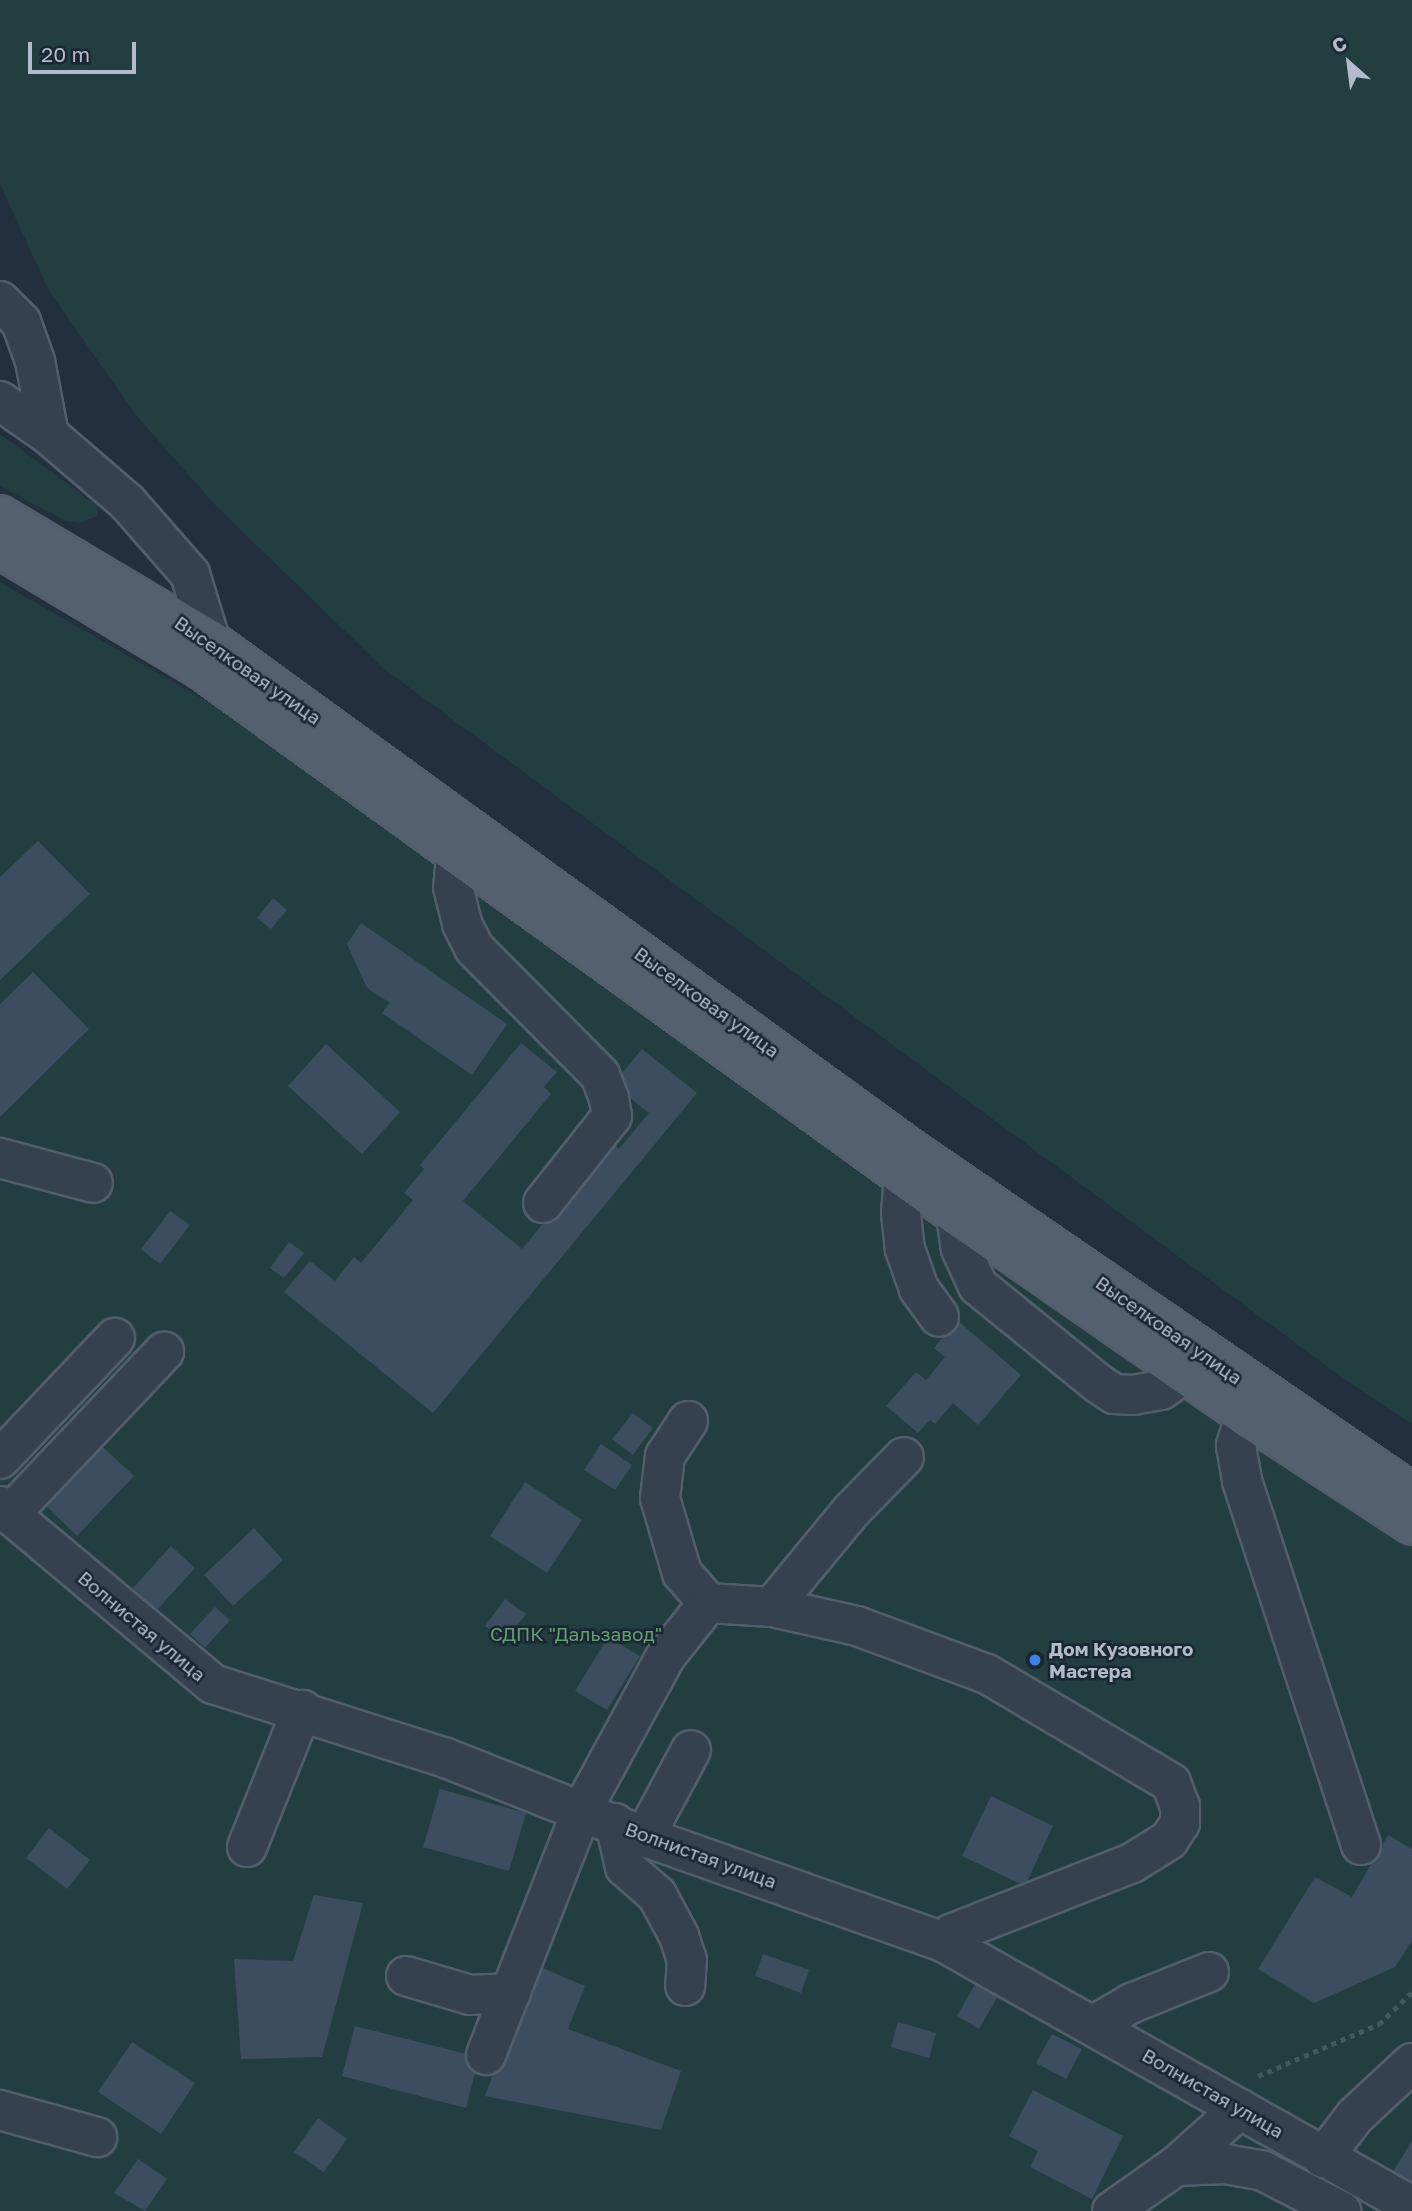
<!DOCTYPE html>
<html>
<head>
<meta charset="utf-8">
<style>
	body { margin:0 }
	#map { position:relative; width:1412px; height:2211px; overflow:hidden; background:#212f3f; font-family:"Golos Text",sans-serif }
	div>[style] { position:absolute }
	.green>* { inset:0; background:#233e40 }
	.building>* { inset:0; background:#3c4d5f }
	.path>* { height:4.5px; margin-top:-2.25px; transform-origin:0; background:repeating-linear-gradient(90deg,#415b5d 0 5px,transparent 0 10px) }
	.roads { filter:drop-shadow(2px 0 #535e6d) drop-shadow(-2px 0 #535e6d) drop-shadow(0 2px #535e6d) drop-shadow(0 -2px #535e6d) }
	.minor>* { height:38px; margin:-19px; padding:0 19px; transform-origin:19px; border-radius:19px; background:#35414f }
	.major>* { height:38px; margin:-19px; padding:0 19px; transform-origin:19px; border-radius:19px; background:#53606f }
	.dots>* { width:19px; height:19px; translate:-50% -50%; box-sizing:border-box; border:4px solid #1a2634; border-radius:50% }
	span { translate:-50% -50%; white-space:nowrap; text-align:center; line-height:1.15; -webkit-text-stroke:5px #1a2634; paint-order:stroke }
	.street-label { font-size:19px; color:#b1bbca }
	.park-label { font-size:19px; color:#659e71 }
	.poi-label { font-size:19px; color:#b1bbca; font-weight:700 }
	.left { translate:0 -50%; text-align:left }
	.north { position:absolute; left:1314px; top:28px; width:70px; height:70px; -webkit-text-stroke:5px #1a2634; paint-order:stroke; rotate:332deg; font-size:19px; font-weight:700; line-height:28px; text-align:center; color:#b1bbca }
	.north::after { content:''; display:block; margin:auto; width:24px; height:32px; background:#b1bbca; clip-path:polygon(50% 0,100% 100%,50% 72%,0 100%) }
	.scale { position:absolute; left:28px; top:42px; width:108px; height:32px; box-sizing:border-box; border:4px solid #b1bbca; border-top:0; padding-left:9px; font-size:21px; line-height:24px; white-space:nowrap; color:#b1bbca; -webkit-text-stroke:5px #1a2634; paint-order:stroke }
</style>
</head>
<body>
<div id="map">
	<div class="green">
		<div style="clip-path:polygon(0 0,1412px 0,1412px 1424px,1344px 1379px,383px 668px,216px 506px,136px 415px,49px 291px,0 184px)"></div>
		<div style="clip-path:polygon(0 434px,98px 506px,97px 516px,80px 523px,65px 521px,0 486px)"></div>
		<div style="clip-path:polygon(0 582px,441px 836px,1412px 1516px,1412px 2211px,0 2211px)"></div>
	</div>
	<div class="building">
		<div style="clip-path:polygon(38px 841px,90px 894px,0 980px,0 877px)"></div>
		<div style="clip-path:polygon(273px 898px,287px 910px,271px 929px,257px 918px)"></div>
		<div style="clip-path:polygon(361px 923px,507px 1024px,472px 1075px,382px 1013px,390px 1003px,367px 988px,347px 944px)"></div>
		<div style="clip-path:polygon(33px 972px,89px 1029px,0 1117px,0 1004px)"></div>
		<div style="clip-path:polygon(521px 1043px,557px 1072px,544px 1087px,551px 1094px,463px 1201px,522px 1249px,610px 1142px,619px 1149px,649px 1113px,613px 1084px,642px 1049px,697px 1093px,433px 1413px,284px 1292px,310px 1261px,335px 1281px,354px 1257px,361px 1263px,413px 1200px,404px 1193px,424px 1169px,420px 1165px)"></div>
		<div style="clip-path:polygon(326px 1044px,400px 1112px,362px 1154px,288px 1086px)"></div>
		<div style="clip-path:polygon(170px 1211px,190px 1225px,160px 1264px,141px 1249px)"></div>
		<div style="clip-path:polygon(289px 1242px,304px 1253px,284px 1278px,270px 1268px)"></div>
		<div style="clip-path:polygon(957px 1320px,1021px 1375px,978px 1425px,953px 1403px,935px 1424px,930px 1420px,918px 1433px,886px 1406px,916px 1372px,926px 1380px,945px 1357px,934px 1348px)"></div>
		<div style="clip-path:polygon(633px 1413px,653px 1428px,633px 1455px,612px 1439px)"></div>
		<div style="clip-path:polygon(92px 1437px,134px 1476px,77px 1536px,36px 1496px)"></div>
		<div style="clip-path:polygon(601px 1444px,632px 1465px,615px 1490px,584px 1470px)"></div>
		<div style="clip-path:polygon(525px 1482px,582px 1520px,547px 1573px,490px 1536px)"></div>
		<div style="clip-path:polygon(254px 1528px,283px 1560px,233px 1606px,204px 1575px)"></div>
		<div style="clip-path:polygon(171px 1546px,195px 1568px,157px 1610px,133px 1588px)"></div>
		<div style="clip-path:polygon(505px 1599px,526px 1614px,505px 1641px,485px 1626px)"></div>
		<div style="clip-path:polygon(215px 1607px,230px 1620px,205px 1648px,190px 1634px)"></div>
		<div style="clip-path:polygon(608px 1637px,640px 1656px,607px 1710px,575px 1691px)"></div>
		<div style="clip-path:polygon(440px 1789px,526px 1813px,509px 1871px,423px 1847px)"></div>
		<div style="clip-path:polygon(991px 1796px,1053px 1826px,1025px 1886px,962px 1856px)"></div>
		<div style="clip-path:polygon(49px 1828px,90px 1860px,67px 1889px,26px 1858px)"></div>
		<div style="clip-path:polygon(1388px 1835px,1412px 1849px,1412px 1941px,1395px 1967px,1314px 2003px,1258px 1969px,1315px 1877px,1352px 1897px)"></div>
		<div style="clip-path:polygon(314px 1895px,363px 1903px,322px 2057px,241px 2059px,234px 1959px,293px 1961px)"></div>
		<div style="clip-path:polygon(763px 1954px,809px 1970px,801px 1993px,755px 1976px)"></div>
		<div style="clip-path:polygon(533px 1964px,585px 1986px,568px 2029px,681px 2071px,661px 2130px,485px 2096px)"></div>
		<div style="clip-path:polygon(975px 1984px,998px 1996px,979px 2029px,957px 2016px)"></div>
		<div style="clip-path:polygon(898px 2022px,936px 2033px,929px 2058px,891px 2047px)"></div>
		<div style="clip-path:polygon(355px 2026px,479px 2057px,466px 2108px,342px 2076px)"></div>
		<div style="clip-path:polygon(1052px 2034px,1082px 2049px,1066px 2079px,1036px 2063px)"></div>
		<div style="clip-path:polygon(132px 2042px,195px 2083px,161px 2134px,98px 2092px)"></div>
		<div style="clip-path:polygon(1033px 2090px,1123px 2136px,1092px 2199px,1030px 2167px,1038px 2151px,1009px 2136px)"></div>
		<div style="clip-path:polygon(318px 2118px,347px 2139px,324px 2172px,294px 2152px)"></div>
		<div style="clip-path:polygon(1412px 2141px,1412px 2192px,1389px 2178px)"></div>
		<div style="clip-path:polygon(138px 2159px,167px 2179px,145px 2211px,114px 2193px)"></div>
	</div>
	<div class="path">
		<div style="left:1258px;top:2076px;width:132px;rotate:-23.3deg"></div>
		<div style="left:1379px;top:2024px;width:46px;rotate:-44.1deg"></div>
	</div>
	<div class="roads">
		<div class="minor">
			<div style="left:0;top:301px;width:30px;rotate:45deg"></div>
			<div style="left:21px;top:322px;width:41px;rotate:70.3deg"></div>
			<div style="left:35px;top:361px;width:75px;rotate:79.3deg"></div>
			<div style="left:0;top:401px;width:60px;rotate:34.8deg"></div>
			<div style="left:49px;top:435px;width:103px;rotate:40.7deg"></div>
			<div style="left:127px;top:502px;width:96px;rotate:48.8deg"></div>
			<div style="left:190px;top:574px;width:69px;rotate:73.1deg"></div>
			<div style="left:456px;top:855px;width:32px;rotate:95deg"></div>
			<div style="left:453px;top:887px;width:38px;rotate:76deg"></div>
			<div style="left:462px;top:924px;width:27px;rotate:63deg"></div>
			<div style="left:474px;top:948px;width:179px;rotate:45.2deg"></div>
			<div style="left:600px;top:1075px;width:26px;rotate:69deg"></div>
			<div style="left:609px;top:1099px;width:17px;rotate:80deg"></div>
			<div style="left:612px;top:1116px;width:111px;rotate:128.4deg"></div>
			<div style="left:0;top:1158px;width:96px;rotate:15deg"></div>
			<div style="left:904px;top:1178px;width:35px;rotate:95deg"></div>
			<div style="left:901px;top:1213px;width:36px;rotate:84deg"></div>
			<div style="left:905px;top:1249px;width:42px;rotate:70.7deg"></div>
			<div style="left:919px;top:1289px;width:34px;rotate:54deg"></div>
			<div style="left:956px;top:1215px;width:34px;rotate:82deg"></div>
			<div style="left:961px;top:1249px;width:41px;rotate:65.3deg"></div>
			<div style="left:978px;top:1286px;width:156px;rotate:39deg"></div>
			<div style="left:1099px;top:1384px;width:18px;rotate:34deg"></div>
			<div style="left:1114px;top:1394px;width:19px;rotate:3deg"></div>
			<div style="left:1133px;top:1395px;width:28px;rotate:-10deg"></div>
			<div style="left:1161px;top:1390px;width:28px;rotate:-35deg"></div>
			<div style="left:1245px;top:1416px;width:31px;rotate:107deg"></div>
			<div style="left:1236px;top:1446px;width:36px;rotate:80deg"></div>
			<div style="left:1242px;top:1481px;width:383px;rotate:71.9deg"></div>
			<div style="left:688px;top:1421px;width:42px;rotate:123.3deg"></div>
			<div style="left:665px;top:1456px;width:42px;rotate:96.8deg"></div>
			<div style="left:660px;top:1498px;width:78px;rotate:73.7deg"></div>
			<div style="left:682px;top:1573px;width:40px;rotate:49deg"></div>
			<div style="left:0;top:1459px;width:167px;rotate:-46.5deg"></div>
			<div style="left:0;top:1506px;width:278px;rotate:39.9deg"></div>
			<div style="left:213px;top:1684px;width:244px;rotate:17.6deg"></div>
			<div style="left:446px;top:1758px;width:220px;rotate:21.6deg"></div>
			<div style="left:651px;top:1839px;width:310px;rotate:19.4deg"></div>
			<div style="left:943px;top:1942px;width:538px;rotate:29.38deg"></div>
			<div style="left:10px;top:1514px;width:224px;rotate:-46.5deg"></div>
			<div style="left:772px;top:1607px;width:126px;rotate:-50.5deg"></div>
			<div style="left:852px;top:1510px;width:74px;rotate:-45.5deg"></div>
			<div style="left:615px;top:1823px;width:45px;rotate:77.2deg"></div>
			<div style="left:625px;top:1867px;width:43px;rotate:41.2deg"></div>
			<div style="left:657px;top:1895px;width:47px;rotate:61.8deg"></div>
			<div style="left:679px;top:1936px;width:25px;rotate:72deg"></div>
			<div style="left:687px;top:1960px;width:26px;rotate:94deg"></div>
			<div style="left:651px;top:1839px;width:20px;rotate:-81deg"></div>
			<div style="left:654px;top:1819px;width:78px;rotate:-61.8deg"></div>
			<div style="left:247px;top:1847px;width:148px;rotate:-68.1deg"></div>
			<div style="left:406px;top:1976px;width:67px;rotate:16.5deg"></div>
			<div style="left:470px;top:1995px;width:41px;rotate:-2.8deg"></div>
			<div style="left:1094px;top:2025px;width:44px;rotate:-30.1deg"></div>
			<div style="left:1132px;top:2003px;width:83px;rotate:-21.9deg"></div>
			<div style="left:486px;top:2055px;width:265px;rotate:-68.6deg"></div>
			<div style="left:583px;top:1808px;width:173px;rotate:-61.4deg"></div>
			<div style="left:666px;top:1656px;width:68px;rotate:-51.6deg"></div>
			<div style="left:708px;top:1603px;width:64px;rotate:3.6deg"></div>
			<div style="left:772px;top:1607px;width:87px;rotate:12.6deg"></div>
			<div style="left:857px;top:1626px;width:139px;rotate:20.3deg"></div>
			<div style="left:987px;top:1674px;width:214px;rotate:30.6deg"></div>
			<div style="left:1171px;top:1783px;width:25px;rotate:69deg"></div>
			<div style="left:1180px;top:1806px;width:17px;rotate:90deg"></div>
			<div style="left:1180px;top:1823px;width:20px;rotate:123deg"></div>
			<div style="left:1169px;top:1840px;width:44px;rotate:148.1deg"></div>
			<div style="left:1132px;top:1863px;width:194px;rotate:158.6deg"></div>
			<div style="left:951px;top:1934px;width:11px;rotate:135deg"></div>
			<div style="left:0;top:2110px;width:101px;rotate:15.6deg"></div>
			<div style="left:1323px;top:2158px;width:53px;rotate:-52.7deg"></div>
			<div style="left:1355px;top:2116px;width:78px;rotate:-42.9deg"></div>
			<div style="left:1176px;top:2166px;width:49px;rotate:-2.3deg"></div>
			<div style="left:1225px;top:2164px;width:39px;rotate:10deg"></div>
			<div style="left:1263px;top:2171px;width:88px;rotate:27.1deg"></div>
			<div style="left:1112px;top:2211px;width:78px;rotate:-35.1deg"></div>
			<div style="left:1176px;top:2166px;width:86px;rotate:-41.7deg"></div>
		</div>
		<div class="major">
			<div style="left:0;top:515px;width:244px;rotate:30.8deg"></div>
			<div style="left:210px;top:640px;width:868px;rotate:36deg"></div>
			<div style="left:912px;top:1150px;width:606px;rotate:34.45deg"></div>
			<div style="left:0;top:549px;width:232px;rotate:30.9deg"></div>
			<div style="left:199px;top:668px;width:934px;rotate:35.85deg"></div>
			<div style="left:956px;top:1215px;width:352px;rotate:34.8deg"></div>
			<div style="left:1245px;top:1416px;width:199px;rotate:33.1deg"></div>
		</div>
	</div>
	<div class="dots">
		<div style="left:1035px;top:1660px;background:#3f7fe0"></div>
	</div>
	<div class="street-label">
		<span style="left:248px;top:670px;rotate:35deg">Выселковая улица</span>
		<span style="left:707px;top:1002px;rotate:36deg">Выселковая улица</span>
		<span style="left:1169px;top:1330px;rotate:35deg">Выселковая улица</span>
		<span style="left:142px;top:1626px;rotate:40deg">Волнистая улица</span>
		<span style="left:701px;top:1855px;rotate:20deg">Волнистая улица</span>
		<span style="left:1213px;top:2093px;rotate:30deg">Волнистая улица</span>
	</div>
	<div class="park-label">
		<span style="left:576px;top:1634px">СДПК "Дальзавод"</span>
	</div>
	<div class="poi-label">
		<span class="left" style="left:1049px;top:1660px">Дом Кузовного<br>Мастера</span>
	</div>
	<div class="north">С</div>
	<div class="scale">20 m</div>
</div>
</body>
</html>
